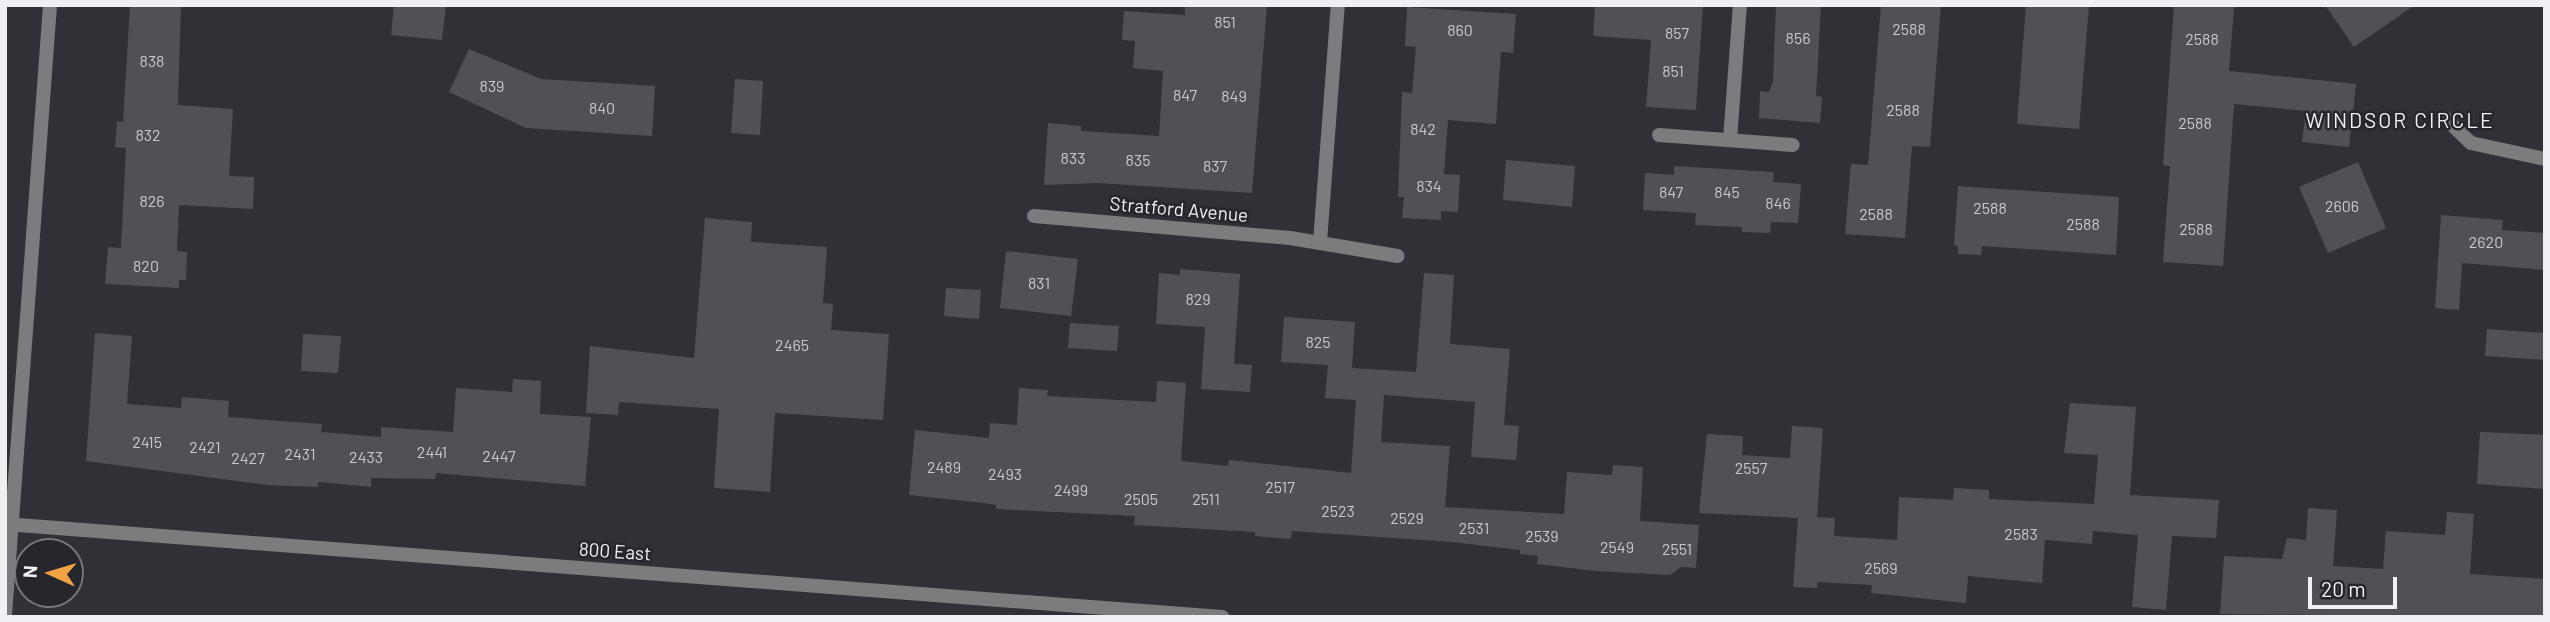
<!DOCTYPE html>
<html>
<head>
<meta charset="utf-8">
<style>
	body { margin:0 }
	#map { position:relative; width:2550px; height:622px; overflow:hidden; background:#303136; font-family:Barlow,sans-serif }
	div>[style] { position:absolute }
	.building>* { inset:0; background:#505157 }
	.street>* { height:14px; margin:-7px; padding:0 7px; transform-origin:7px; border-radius:7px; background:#7c7c7f }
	span { translate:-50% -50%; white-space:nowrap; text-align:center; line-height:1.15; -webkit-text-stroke:5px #26272c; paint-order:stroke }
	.number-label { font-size:16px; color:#c7c8cc }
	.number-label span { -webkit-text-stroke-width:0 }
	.street-label { font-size:19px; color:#eff0f3 }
	.neighbourhood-label { font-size:21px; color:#eff0f3; letter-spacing:2px }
	.frame { position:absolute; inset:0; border:7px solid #eff0f3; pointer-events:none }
	.north { position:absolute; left:14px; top:538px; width:70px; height:70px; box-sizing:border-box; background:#26272c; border:2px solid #76777c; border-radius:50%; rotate:274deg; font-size:19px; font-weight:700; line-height:28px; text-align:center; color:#eff0f3 }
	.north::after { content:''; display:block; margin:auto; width:24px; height:32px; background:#f3a442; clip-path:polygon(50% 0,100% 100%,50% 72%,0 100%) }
	.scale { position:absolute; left:2308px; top:577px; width:89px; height:32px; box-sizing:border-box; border:4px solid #eff0f3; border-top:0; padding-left:9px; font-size:21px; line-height:24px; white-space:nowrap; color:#eff0f3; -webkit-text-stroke:5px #26272c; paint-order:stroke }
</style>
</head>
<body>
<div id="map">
	<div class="building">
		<div style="clip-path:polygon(130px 5px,181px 5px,178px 105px,233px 109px,229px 176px,254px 177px,253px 209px,179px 205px,177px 251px,187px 252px,186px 280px,179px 280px,179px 288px,105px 284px,108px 247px,121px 248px,126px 148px,115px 147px,117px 121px,123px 122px)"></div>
		<div style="clip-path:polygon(394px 5px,446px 5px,442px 40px,391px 35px)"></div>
		<div style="clip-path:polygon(1185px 5px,1267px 5px,1252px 193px,1098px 183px,1044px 185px,1048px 123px,1081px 126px,1081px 131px,1159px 136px,1163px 71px,1133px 68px,1135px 41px,1122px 40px,1124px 11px,1185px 15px)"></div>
		<div style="clip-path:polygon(1595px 5px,1703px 5px,1696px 110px,1646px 107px,1651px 40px,1593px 36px)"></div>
		<div style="clip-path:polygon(1776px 5px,1821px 5px,1816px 96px,1822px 97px,1820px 123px,1759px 118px,1760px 91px,1769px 92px,1773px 81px)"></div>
		<div style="clip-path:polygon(1881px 5px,1941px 5px,1930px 147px,1912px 146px,1905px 238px,1845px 234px,1851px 164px,1868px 165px)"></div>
		<div style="clip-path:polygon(2026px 5px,2089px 5px,2079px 129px,2017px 124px)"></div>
		<div style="clip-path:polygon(2174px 5px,2234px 7px,2229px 71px,2356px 84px,2349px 147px,2302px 142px,2306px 111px,2234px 104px,2223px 266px,2163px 262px,2170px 166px,2163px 165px)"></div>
		<div style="clip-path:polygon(2325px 5px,2415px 5px,2354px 47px)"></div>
		<div style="clip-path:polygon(1407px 7px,1516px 14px,1513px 53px,1501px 52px,1496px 124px,1448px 120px,1444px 174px,1460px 175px,1458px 212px,1441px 211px,1441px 220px,1402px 218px,1404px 197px,1398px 197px,1402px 92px,1412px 93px,1416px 47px,1405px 46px)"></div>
		<div style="clip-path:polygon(469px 49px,541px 79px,655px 86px,652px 136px,526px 128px,449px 92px)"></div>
		<div style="clip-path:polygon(735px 79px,763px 81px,760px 135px,731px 133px)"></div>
		<div style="clip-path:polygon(1506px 160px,1575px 166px,1572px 207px,1503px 200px)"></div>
		<div style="clip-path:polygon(2358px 162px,2386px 228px,2328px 253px,2299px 187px)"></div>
		<div style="clip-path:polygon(1674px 166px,1774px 172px,1773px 182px,1801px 184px,1798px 223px,1771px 222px,1770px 233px,1742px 232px,1742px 227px,1695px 225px,1696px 213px,1643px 210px,1645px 173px,1674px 175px)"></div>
		<div style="clip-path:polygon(1958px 186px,2119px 197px,2116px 255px,1982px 246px,1981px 255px,1958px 254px,1958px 246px,1954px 245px)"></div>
		<div style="clip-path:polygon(2441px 215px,2503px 220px,2502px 230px,2545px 233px,2545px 270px,2462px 263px,2459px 310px,2435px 308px)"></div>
		<div style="clip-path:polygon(705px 218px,752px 222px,751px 242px,827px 247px,823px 303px,833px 304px,831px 330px,889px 334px,883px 420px,775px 413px,770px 492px,714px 488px,719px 409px,619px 402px,618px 415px,586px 413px,590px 346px,694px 358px)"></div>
		<div style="clip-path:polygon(1006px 251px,1078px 259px,1071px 316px,1000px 308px)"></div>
		<div style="clip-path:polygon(1180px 269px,1240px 274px,1234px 364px,1252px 365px,1250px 392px,1201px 389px,1205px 327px,1156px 324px,1159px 273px,1180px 275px)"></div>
		<div style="clip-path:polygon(1424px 273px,1454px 275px,1450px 344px,1510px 349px,1504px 425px,1519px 426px,1516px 460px,1471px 457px,1475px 402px,1384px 395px,1381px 442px,1450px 446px,1445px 507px,1564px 514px,1567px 472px,1612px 475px,1613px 465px,1643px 467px,1640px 521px,1699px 525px,1696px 568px,1681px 567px,1670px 575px,1596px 571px,1537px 564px,1538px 556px,1520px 554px,1520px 550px,1452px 542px,1292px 531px,1291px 539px,1255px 536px,1255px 532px,1134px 525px,1135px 516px,996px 509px,996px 505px,984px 503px,909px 495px,915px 430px,989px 438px,990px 423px,1017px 425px,1019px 388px,1048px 390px,1047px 396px,1156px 402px,1157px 381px,1186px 383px,1181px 461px,1228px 466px,1229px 460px,1351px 473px,1356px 400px,1325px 398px,1328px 365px,1281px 362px,1284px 317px,1355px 322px,1352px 368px,1416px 372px)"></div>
		<div style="clip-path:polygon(946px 288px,981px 290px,979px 319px,944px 316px)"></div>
		<div style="clip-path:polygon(1070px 323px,1119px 326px,1117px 351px,1068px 348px)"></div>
		<div style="clip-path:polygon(2487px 329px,2545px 333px,2545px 360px,2485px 356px)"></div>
		<div style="clip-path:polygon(95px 333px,132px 336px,127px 404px,181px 408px,182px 397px,229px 401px,228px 417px,322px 424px,321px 432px,381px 437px,381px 427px,453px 432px,456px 388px,512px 392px,513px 379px,541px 381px,540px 414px,591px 417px,585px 486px,436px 473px,435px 479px,371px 478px,371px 487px,318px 482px,318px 487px,267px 485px,86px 461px)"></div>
		<div style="clip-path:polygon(303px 334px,341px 336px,338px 373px,301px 371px)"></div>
		<div style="clip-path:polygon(2070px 403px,2136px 407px,2130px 495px,2219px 500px,2216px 538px,2172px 536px,2166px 610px,2132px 607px,2138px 535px,2093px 531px,2092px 544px,2045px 540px,2042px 583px,1968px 576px,1966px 603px,1871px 593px,1872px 585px,1818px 582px,1817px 588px,1793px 587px,1798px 518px,1699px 513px,1707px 434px,1743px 436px,1742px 455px,1790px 458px,1792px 426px,1823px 428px,1817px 517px,1835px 518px,1834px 536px,1897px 540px,1899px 497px,1953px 500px,1954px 488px,1989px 490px,1989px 499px,2094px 504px,2098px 455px,2064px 453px)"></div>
		<div style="clip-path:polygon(2480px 432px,2545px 435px,2545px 489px,2477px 484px)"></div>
		<div style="clip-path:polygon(2308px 508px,2337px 510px,2333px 566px,2383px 569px,2386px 531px,2445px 535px,2447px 512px,2474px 514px,2470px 574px,2545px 579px,2545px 617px,2220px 614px,2224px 556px,2282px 559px,2287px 538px,2306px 540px)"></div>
	</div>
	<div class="street">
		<div style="left:2445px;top:118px;width:36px;rotate:44deg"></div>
		<div style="left:2471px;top:143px;width:76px;rotate:12.2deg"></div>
		<div style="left:1659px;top:135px;width:134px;rotate:4.3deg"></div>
		<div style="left:1730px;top:140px;width:135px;rotate:-85.8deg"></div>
		<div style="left:1034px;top:216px;width:257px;rotate:4.9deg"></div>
		<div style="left:1290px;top:238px;width:109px;rotate:9.5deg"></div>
		<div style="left:1320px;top:242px;width:238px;rotate:-85.7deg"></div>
		<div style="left:5px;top:524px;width:1221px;rotate:4.37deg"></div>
		<div style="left:5px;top:615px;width:612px;rotate:-85.78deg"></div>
	</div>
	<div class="number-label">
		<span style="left:1225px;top:22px">851</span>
		<span style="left:1909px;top:29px">2588</span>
		<span style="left:1460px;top:30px">860</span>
		<span style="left:1677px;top:33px">857</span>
		<span style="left:1798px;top:38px">856</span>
		<span style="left:2202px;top:39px">2588</span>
		<span style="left:152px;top:61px">838</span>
		<span style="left:1673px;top:71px">851</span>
		<span style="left:492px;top:86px">839</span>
		<span style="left:1185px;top:95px">847</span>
		<span style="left:1234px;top:96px">849</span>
		<span style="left:602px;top:108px">840</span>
		<span style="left:1903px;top:110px">2588</span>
		<span style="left:2195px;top:123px">2588</span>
		<span style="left:1423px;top:129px">842</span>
		<span style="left:148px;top:135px">832</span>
		<span style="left:1073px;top:158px">833</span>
		<span style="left:1138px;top:160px">835</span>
		<span style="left:1215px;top:166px">837</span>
		<span style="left:1429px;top:186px">834</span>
		<span style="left:1671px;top:192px">847</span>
		<span style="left:1727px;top:192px">845</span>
		<span style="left:152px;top:201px">826</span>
		<span style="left:1778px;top:203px">846</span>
		<span style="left:2342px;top:206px">2606</span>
		<span style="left:1990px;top:208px">2588</span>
		<span style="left:1876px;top:214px">2588</span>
		<span style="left:2083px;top:224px">2588</span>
		<span style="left:2196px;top:229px">2588</span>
		<span style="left:2486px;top:242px">2620</span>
		<span style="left:146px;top:266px">820</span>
		<span style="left:1039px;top:283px">831</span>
		<span style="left:1198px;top:299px">829</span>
		<span style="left:1318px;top:342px">825</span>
		<span style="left:792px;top:345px">2465</span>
		<span style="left:147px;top:442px">2415</span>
		<span style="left:205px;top:447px">2421</span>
		<span style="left:432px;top:452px">2441</span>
		<span style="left:300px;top:454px">2431</span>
		<span style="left:499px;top:456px">2447</span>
		<span style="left:366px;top:457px">2433</span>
		<span style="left:248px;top:458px">2427</span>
		<span style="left:944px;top:467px">2489</span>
		<span style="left:1751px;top:468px">2557</span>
		<span style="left:1005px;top:474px">2493</span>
		<span style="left:1280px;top:487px">2517</span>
		<span style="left:1071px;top:490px">2499</span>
		<span style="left:1141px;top:499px">2505</span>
		<span style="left:1206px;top:499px">2511</span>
		<span style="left:1338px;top:511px">2523</span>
		<span style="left:1407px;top:518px">2529</span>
		<span style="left:1474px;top:528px">2531</span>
		<span style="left:2021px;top:534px">2583</span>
		<span style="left:1542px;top:536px">2539</span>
		<span style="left:1617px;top:547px">2549</span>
		<span style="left:1677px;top:549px">2551</span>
		<span style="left:1881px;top:568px">2569</span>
	</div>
	<div class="street-label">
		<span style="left:1179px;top:209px;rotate:5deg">Stratford Avenue</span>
		<span style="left:615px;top:551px;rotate:4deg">800 East</span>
	</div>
	<div class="neighbourhood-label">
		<span style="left:2400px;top:120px">WINDSOR CIRCLE</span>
	</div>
	<div class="frame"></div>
	<div class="north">N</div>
	<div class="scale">20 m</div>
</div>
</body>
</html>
